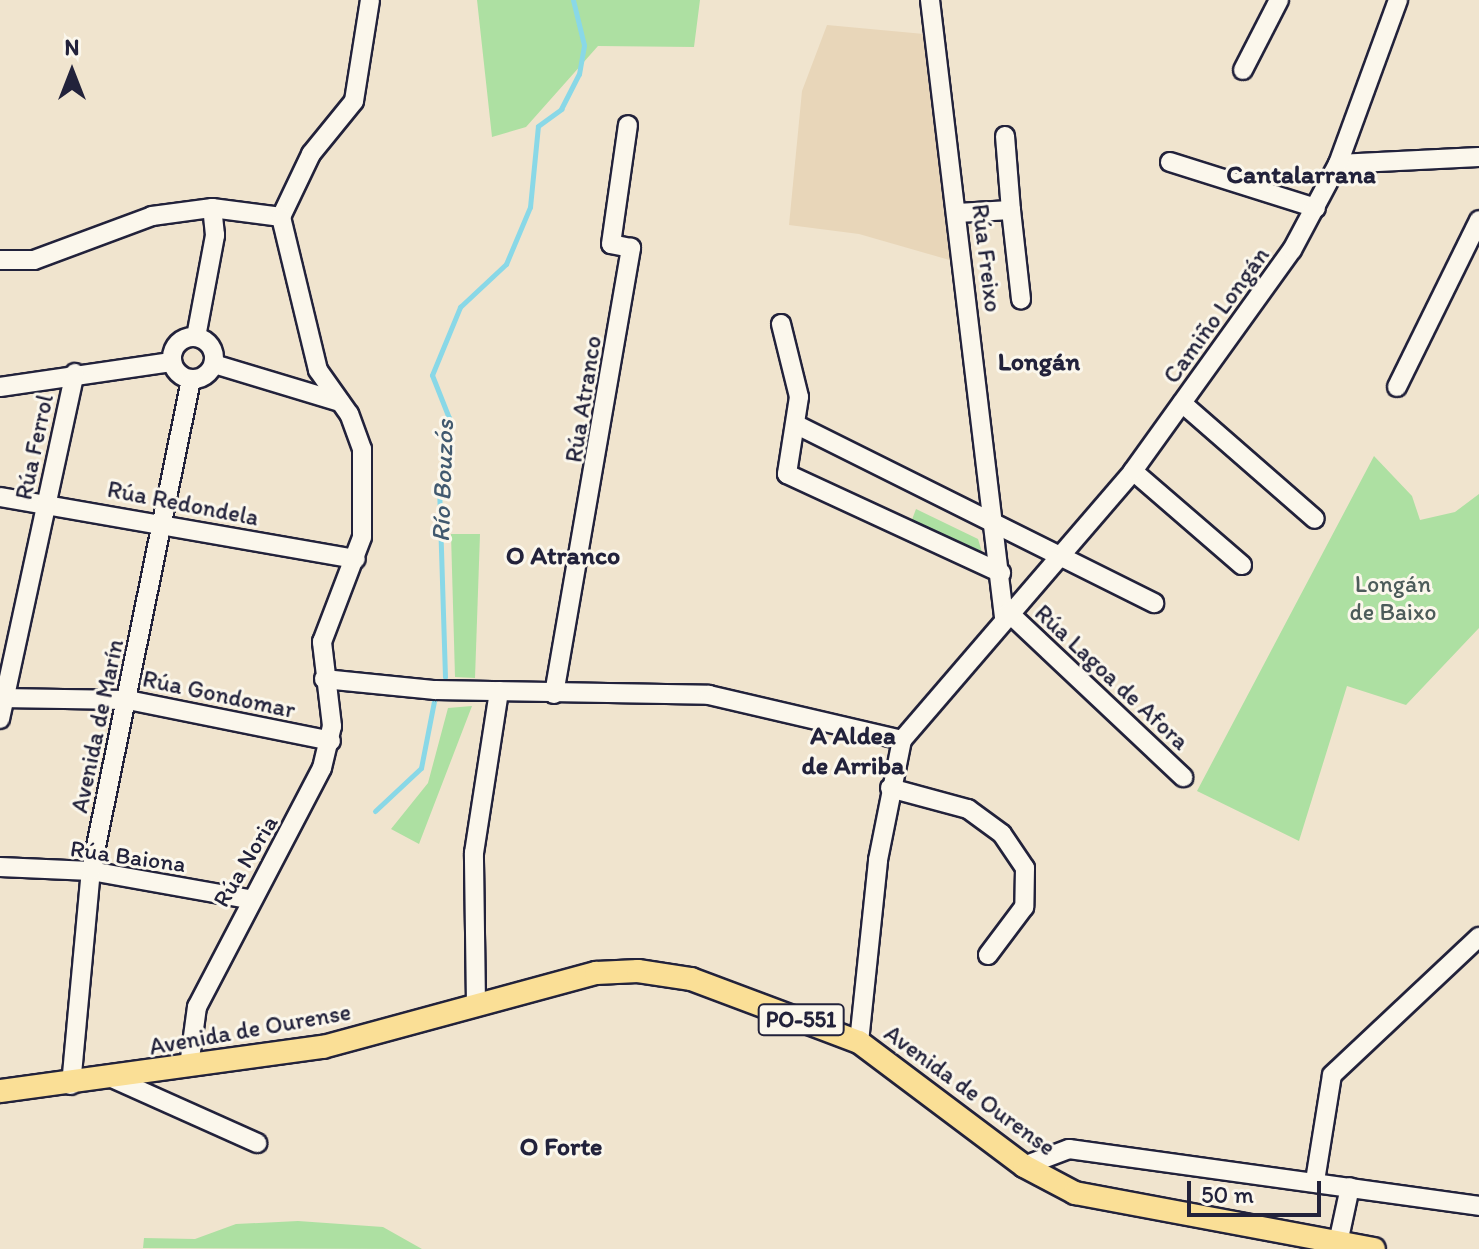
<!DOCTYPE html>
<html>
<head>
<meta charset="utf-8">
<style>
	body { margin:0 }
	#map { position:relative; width:1479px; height:1249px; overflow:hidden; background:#f0e4ce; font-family:Itim,sans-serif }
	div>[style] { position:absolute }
	.built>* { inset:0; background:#e8d6b9 }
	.green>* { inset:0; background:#ade0a2 }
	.stream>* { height:5px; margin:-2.5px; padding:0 2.5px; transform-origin:2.5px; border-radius:2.5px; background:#89d8e7 }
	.roads { filter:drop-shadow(2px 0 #22223b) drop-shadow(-2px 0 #22223b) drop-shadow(0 2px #22223b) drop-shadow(0 -2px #22223b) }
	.minor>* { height:18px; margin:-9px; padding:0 9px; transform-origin:9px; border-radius:9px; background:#fbf7ec }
	.minor>.ring { margin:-9px; padding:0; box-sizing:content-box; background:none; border:18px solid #fbf7ec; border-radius:50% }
	.major>* { height:22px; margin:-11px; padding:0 11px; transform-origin:11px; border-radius:11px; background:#fadf96 }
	span { translate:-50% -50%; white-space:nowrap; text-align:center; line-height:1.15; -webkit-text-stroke:6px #fbf7ec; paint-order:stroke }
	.shield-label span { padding:2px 6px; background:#fbf7ec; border:2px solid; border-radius:6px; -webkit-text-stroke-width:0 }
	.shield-label { font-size:22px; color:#22223b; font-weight:700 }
	.street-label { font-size:24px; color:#22223b }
	.park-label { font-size:24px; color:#4c5b5a }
	.neighbourhood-label { font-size:26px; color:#22223b; font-weight:700 }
	.water-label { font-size:26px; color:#41596f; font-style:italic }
	.north { position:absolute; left:32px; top:32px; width:80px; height:80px; -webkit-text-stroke:6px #fbf7ec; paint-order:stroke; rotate:0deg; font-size:22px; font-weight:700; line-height:32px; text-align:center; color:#22223b }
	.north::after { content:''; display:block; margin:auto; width:28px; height:36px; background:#22223b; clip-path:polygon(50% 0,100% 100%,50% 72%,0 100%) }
	.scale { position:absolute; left:1187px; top:1181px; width:134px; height:36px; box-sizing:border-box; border:4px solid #22223b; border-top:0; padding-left:10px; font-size:24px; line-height:28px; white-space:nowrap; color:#22223b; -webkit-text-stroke:6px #fbf7ec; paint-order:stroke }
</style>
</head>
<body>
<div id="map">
	<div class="built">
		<div style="clip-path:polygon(827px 25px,924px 34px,935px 70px,953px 261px,859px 234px,789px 225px,802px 91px)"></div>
	</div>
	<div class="green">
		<div style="clip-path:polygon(477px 0,700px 0,694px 47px,598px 46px,526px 127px,492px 137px)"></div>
		<div style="clip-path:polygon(1374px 456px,1412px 496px,1420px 520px,1455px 512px,1479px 494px,1479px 628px,1406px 705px,1347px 686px,1299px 841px,1197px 791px)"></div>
		<div style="clip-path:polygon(916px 509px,978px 539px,982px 552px,910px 525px)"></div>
		<div style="clip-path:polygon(451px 534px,480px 534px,475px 678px,455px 677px)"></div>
		<div style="clip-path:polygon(472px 706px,419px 844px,391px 829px,428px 783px,448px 708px)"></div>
		<div style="clip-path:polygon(298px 1221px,383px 1227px,422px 1249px,143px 1248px,144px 1238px,195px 1239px,236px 1224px)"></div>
	</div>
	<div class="stream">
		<div style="left:445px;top:677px;width:187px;rotate:-91.8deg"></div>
		<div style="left:439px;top:490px;width:73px;rotate:-82.1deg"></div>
		<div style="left:449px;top:418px;width:46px;rotate:-111.6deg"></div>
		<div style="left:432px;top:375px;width:74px;rotate:-67.6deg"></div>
		<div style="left:460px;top:307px;width:63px;rotate:-43.1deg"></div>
		<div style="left:506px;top:264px;width:62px;rotate:-67.2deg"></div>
		<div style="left:530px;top:207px;width:81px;rotate:-84.4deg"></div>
		<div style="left:538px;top:126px;width:29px;rotate:-36deg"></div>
		<div style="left:561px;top:109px;width:39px;rotate:-63deg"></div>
		<div style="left:579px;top:74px;width:29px;rotate:-80deg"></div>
		<div style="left:584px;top:45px;width:46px;rotate:-103.7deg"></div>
		<div style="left:375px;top:811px;width:63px;rotate:-43.1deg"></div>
		<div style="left:421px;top:768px;width:68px;rotate:-79deg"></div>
	</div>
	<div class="roads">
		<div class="minor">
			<div style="left:930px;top:0;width:621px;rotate:83.16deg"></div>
			<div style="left:1243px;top:70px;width:79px;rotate:-62.8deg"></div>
			<div style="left:1005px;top:136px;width:74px;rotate:85.4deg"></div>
			<div style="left:1170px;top:162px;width:153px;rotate:17.5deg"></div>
			<div style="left:1338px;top:164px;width:141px;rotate:-2.8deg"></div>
			<div style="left:957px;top:213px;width:54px;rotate:-3.2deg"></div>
			<div style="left:1011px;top:210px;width:90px;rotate:83.6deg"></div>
			<div style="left:281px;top:217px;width:70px;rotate:-64.5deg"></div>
			<div style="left:311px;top:154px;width:68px;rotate:-50.9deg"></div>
			<div style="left:354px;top:101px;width:102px;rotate:-81deg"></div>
			<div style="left:0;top:260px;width:34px"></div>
			<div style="left:34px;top:260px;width:126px;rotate:-20.4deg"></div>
			<div style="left:152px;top:216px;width:61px;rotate:-7.6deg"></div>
			<div style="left:212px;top:208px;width:70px;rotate:7.4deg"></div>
			<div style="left:781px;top:324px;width:75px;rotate:76.1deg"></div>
			<div style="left:799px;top:397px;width:78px;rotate:98.9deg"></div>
			<div style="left:787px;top:474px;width:236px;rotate:24.8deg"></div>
			<div class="ring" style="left:172px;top:337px;width:24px;height:24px"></div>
			<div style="left:196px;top:337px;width:104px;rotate:-79.4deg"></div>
			<div style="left:215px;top:235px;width:27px;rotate:-96deg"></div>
			<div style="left:214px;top:364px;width:132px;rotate:16.8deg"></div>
			<div style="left:0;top:387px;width:173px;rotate:-8.3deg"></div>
			<div style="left:1397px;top:387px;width:186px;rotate:-63.8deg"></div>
			<div style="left:1182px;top:403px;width:176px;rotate:41.1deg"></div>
			<div style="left:799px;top:426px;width:397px;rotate:26.5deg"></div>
			<div style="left:1133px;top:471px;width:144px;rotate:40.8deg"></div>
			<div style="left:0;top:497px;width:361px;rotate:9.9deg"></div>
			<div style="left:1008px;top:612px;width:241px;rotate:43.3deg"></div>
			<div style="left:324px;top:679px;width:112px;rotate:5.7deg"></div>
			<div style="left:435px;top:690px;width:274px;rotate:1deg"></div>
			<div style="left:709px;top:695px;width:198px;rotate:13.1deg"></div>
			<div style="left:554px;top:694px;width:453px;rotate:-80.2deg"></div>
			<div style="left:631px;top:248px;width:20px;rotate:-169deg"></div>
			<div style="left:611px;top:244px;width:120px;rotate:-81.9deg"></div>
			<div style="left:0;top:698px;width:128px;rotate:0.9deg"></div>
			<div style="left:128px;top:700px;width:207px;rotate:11.4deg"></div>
			<div style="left:0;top:719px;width:354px;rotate:-77.8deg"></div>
			<div style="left:890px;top:788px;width:81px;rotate:15.1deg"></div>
			<div style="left:968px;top:809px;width:42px;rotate:36.3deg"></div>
			<div style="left:1002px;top:834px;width:41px;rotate:55.9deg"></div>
			<div style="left:1025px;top:868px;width:39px;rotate:91deg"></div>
			<div style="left:1024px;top:907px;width:60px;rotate:126.9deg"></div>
			<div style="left:0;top:867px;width:91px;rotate:2.5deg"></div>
			<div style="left:91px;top:871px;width:159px;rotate:10.1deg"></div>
			<div style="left:476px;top:1004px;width:151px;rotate:-90.8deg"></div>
			<div style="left:474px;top:853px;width:164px;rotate:-81.2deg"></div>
			<div style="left:859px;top:1042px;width:183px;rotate:-84deg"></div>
			<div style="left:878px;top:860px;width:122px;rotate:-78.7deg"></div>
			<div style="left:902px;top:740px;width:355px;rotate:-49.3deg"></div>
			<div style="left:1133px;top:471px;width:272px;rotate:-54.3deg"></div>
			<div style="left:1292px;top:250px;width:98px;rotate:-61.9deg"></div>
			<div style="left:1338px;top:164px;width:175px;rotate:-69.9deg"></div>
			<div style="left:189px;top:1066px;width:60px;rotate:-82.3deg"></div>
			<div style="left:197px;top:1007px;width:270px;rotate:-62.4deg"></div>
			<div style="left:322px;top:768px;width:43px;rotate:-76.6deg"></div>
			<div style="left:332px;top:726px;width:85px;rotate:-96.8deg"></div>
			<div style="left:322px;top:642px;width:112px;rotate:-69.1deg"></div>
			<div style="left:362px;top:537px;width:88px;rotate:-90deg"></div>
			<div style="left:362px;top:449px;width:37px;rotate:-110deg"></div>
			<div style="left:349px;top:414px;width:54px;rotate:-125.2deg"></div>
			<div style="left:318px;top:370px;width:157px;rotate:-103.6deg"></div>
			<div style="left:114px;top:1079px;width:157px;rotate:24.1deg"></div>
			<div style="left:71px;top:1085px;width:215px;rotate:-84.7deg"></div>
			<div style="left:91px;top:871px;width:501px;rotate:-78.49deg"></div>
			<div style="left:1024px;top:1166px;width:48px;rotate:-20.7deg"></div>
			<div style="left:1069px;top:1149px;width:414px;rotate:7.9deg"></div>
			<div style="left:1315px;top:1181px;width:107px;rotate:-80.9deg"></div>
			<div style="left:1332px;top:1075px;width:202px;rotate:-43.2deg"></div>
			<div style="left:1338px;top:1243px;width:57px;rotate:-77.9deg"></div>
		</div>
		<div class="major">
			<div style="left:0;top:1091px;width:326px;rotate:-7.8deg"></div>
			<div style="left:323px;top:1047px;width:283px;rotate:-15.2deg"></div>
			<div style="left:596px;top:973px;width:42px;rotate:-2.7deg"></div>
			<div style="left:638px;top:971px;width:54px;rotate:8.6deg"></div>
			<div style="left:691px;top:979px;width:179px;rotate:20.6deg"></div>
			<div style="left:859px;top:1042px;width:206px;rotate:36.9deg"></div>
			<div style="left:1024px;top:1166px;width:58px;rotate:27.9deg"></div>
			<div style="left:1075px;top:1193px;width:304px;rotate:10.6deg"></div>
		</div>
	</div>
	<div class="shield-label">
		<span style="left:801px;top:1020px">PO-551</span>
	</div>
	<div class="street-label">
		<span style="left:987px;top:258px;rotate:83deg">Rúa Freixo</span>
		<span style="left:1216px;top:315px;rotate:-54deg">Camiño Longán</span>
		<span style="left:583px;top:399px;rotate:-81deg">Rúa Atranco</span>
		<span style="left:34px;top:447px;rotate:-78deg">Rúa Ferrol</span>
		<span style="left:183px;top:503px;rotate:11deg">Rúa Redondela</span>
		<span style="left:1112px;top:677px;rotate:43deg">Rúa Lagoa de Afora</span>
		<span style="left:219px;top:694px;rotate:12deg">Rúa Gondomar</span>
		<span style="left:97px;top:726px;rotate:-78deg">Avenida de Marín</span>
		<span style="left:128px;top:856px;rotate:8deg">Rúa Baiona</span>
		<span style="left:245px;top:861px;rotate:-59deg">Rúa Noria</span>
		<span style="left:250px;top:1029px;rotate:-10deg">Avenida de Ourense</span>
		<span style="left:970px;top:1090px;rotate:36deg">Avenida de Ourense</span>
	</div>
	<div class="park-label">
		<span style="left:1393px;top:598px">Longán<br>de Baixo</span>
	</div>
	<div class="neighbourhood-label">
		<span style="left:1301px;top:175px">Cantalarrana</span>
		<span style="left:1039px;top:362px">Longán</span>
		<span style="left:563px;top:556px">O Atranco</span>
		<span style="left:853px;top:751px">A Aldea<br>de Arriba</span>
		<span style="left:561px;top:1147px">O Forte</span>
	</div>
	<div class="water-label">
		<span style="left:443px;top:481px;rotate:-88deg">Río Bouzós</span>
	</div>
	<div class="north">N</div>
	<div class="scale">50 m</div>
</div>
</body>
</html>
